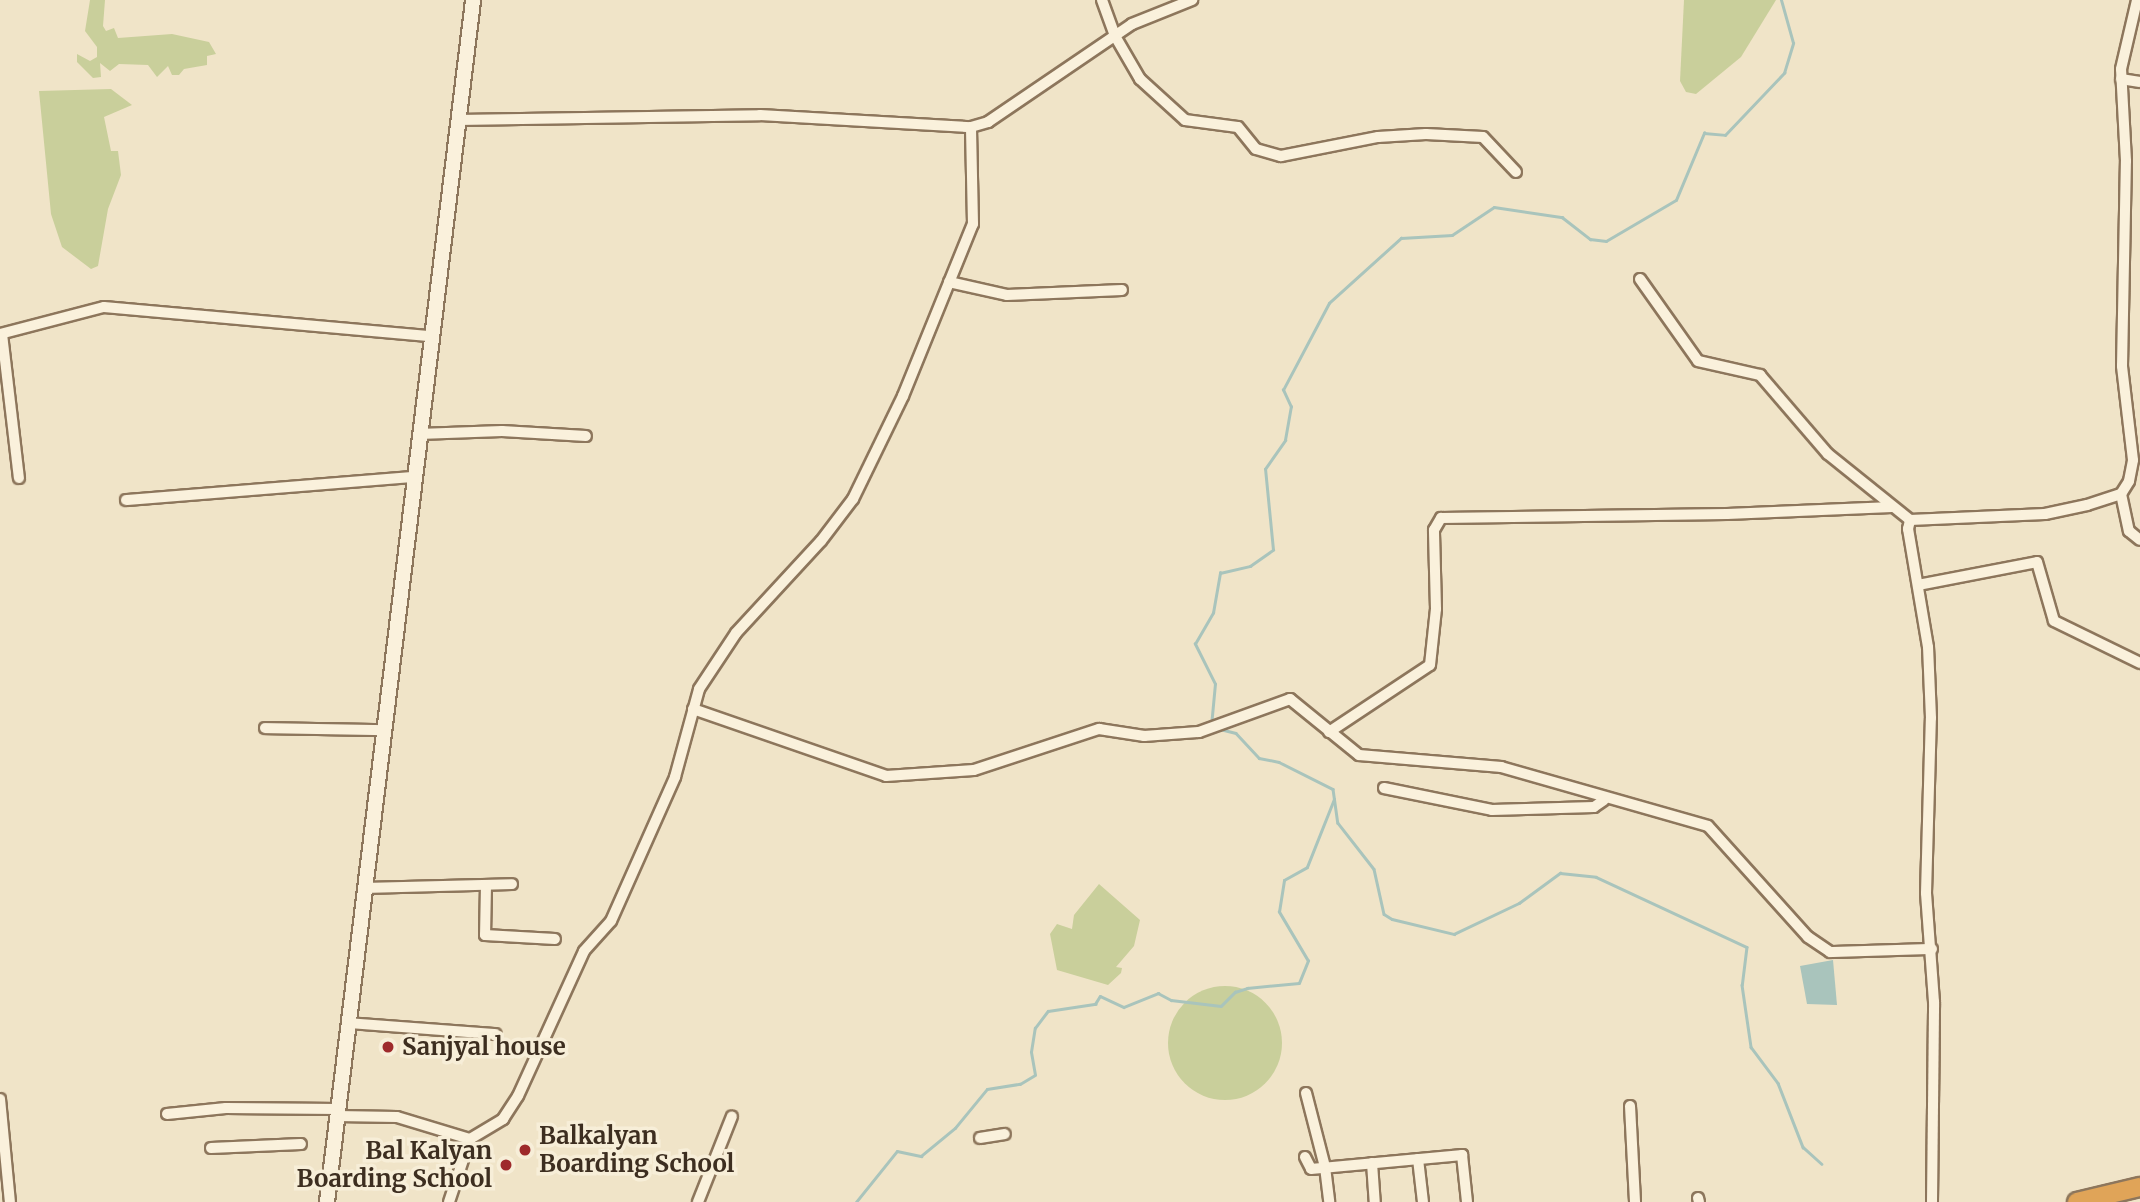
<!DOCTYPE html>
<html>
<head>
<meta charset="utf-8">
<style>
	body { margin:0 }
	#map { position:relative; width:2140px; height:1202px; overflow:hidden; background:#f0e4c8; font-family:Merriweather,serif }
	div>[style] { position:absolute }
	.green>* { inset:0; background:#c9cf9b }
	.round { border-radius:50% }
	.water>* { inset:0; background:#a9c4bc }
	.stream>* { height:2.5px; margin:-1.25px; padding:0 1.25px; transform-origin:1.25px; border-radius:1.25px; background:#a9c4bc }
	.roads { filter:drop-shadow(2px 0 #8d765c) drop-shadow(-2px 0 #8d765c) drop-shadow(0 2px #8d765c) drop-shadow(0 -2px #8d765c) }
	.street>* { height:10px; margin:-5px; padding:0 5px; transform-origin:5px; border-radius:5px; background:#faf1dc }
	.secondary>* { height:14px; margin:-7px; padding:0 7px; transform-origin:7px; border-radius:7px; background:#faf1dc }
	.highway>* { height:18px; margin:-9px; padding:0 9px; transform-origin:9px; border-radius:9px; background:#e0a458 }
	.dots>* { width:19px; height:19px; translate:-50% -50%; box-sizing:border-box; border:4px solid #f7eed8; border-radius:50% }
	span { translate:-50% -50%; white-space:nowrap; text-align:center; line-height:1.15; -webkit-text-stroke:7px #f7eed8; paint-order:stroke }
	.poi-label { font-size:24px; color:#3d2e20; font-weight:700 }
	.left { translate:0 -50%; text-align:left }
	.right { translate:-100% -50%; text-align:right }
</style>
</head>
<body>
<div id="map">
	<div class="green">
		<div style="clip-path:polygon(90px 0,105px 0,103px 26px,106px 31px,114px 28px,118px 38px,172px 34px,209px 42px,216px 54px,207px 56px,207px 65px,184px 69px,179px 75px,172px 75px,168px 66px,157px 77px,148px 65px,119px 64px,110px 71px,100px 63px,101px 77px,93px 78px,77px 62px,77px 54px,90px 61px,97px 57px,97px 47px,85px 31px)"></div>
		<div style="clip-path:polygon(1684px 0,1776px 0,1741px 57px,1696px 94px,1686px 92px,1680px 81px)"></div>
		<div style="clip-path:polygon(111px 89px,132px 105px,104px 117px,111px 151px,118px 151px,121px 175px,108px 209px,98px 266px,91px 269px,62px 247px,51px 214px,39px 91px)"></div>
		<div style="clip-path:polygon(1099px 884px,1140px 920px,1134px 946px,1116px 967px,1122px 968px,1121px 973px,1108px 985px,1057px 970px,1050px 934px,1057px 924px,1072px 929px,1074px 915px)"></div>
		<div class="round" style="left:1168px;top:986px;width:114px;height:114px"></div>
	</div>
	<div class="water">
		<div style="clip-path:polygon(1833px 960px,1837px 1005px,1807px 1004px,1800px 966px)"></div>
	</div>
	<div class="stream">
		<div style="left:1211px;top:726px;width:42px;rotate:-84.6deg"></div>
		<div style="left:1215px;top:684px;width:45px;rotate:-116.6deg"></div>
		<div style="left:1195px;top:644px;width:36px;rotate:-60deg"></div>
		<div style="left:1213px;top:613px;width:41px;rotate:-80.1deg"></div>
		<div style="left:1220px;top:573px;width:31px;rotate:-13deg"></div>
		<div style="left:1250px;top:566px;width:28px;rotate:-35deg"></div>
		<div style="left:1273px;top:550px;width:81px;rotate:-95.6deg"></div>
		<div style="left:1265px;top:469px;width:35px;rotate:-55deg"></div>
		<div style="left:1285px;top:440px;width:34px;rotate:-80deg"></div>
		<div style="left:1291px;top:407px;width:19px;rotate:-115deg"></div>
		<div style="left:1283px;top:390px;width:98px;rotate:-62.1deg"></div>
		<div style="left:1329px;top:303px;width:97px;rotate:-42.1deg"></div>
		<div style="left:1401px;top:238px;width:51px;rotate:-3.4deg"></div>
		<div style="left:1452px;top:235px;width:50px;rotate:-33.7deg"></div>
		<div style="left:1494px;top:207px;width:69px;rotate:8.4deg"></div>
		<div style="left:1562px;top:217px;width:36px;rotate:38deg"></div>
		<div style="left:1590px;top:239px;width:16px;rotate:7deg"></div>
		<div style="left:1606px;top:241px;width:81px;rotate:-30.4deg"></div>
		<div style="left:1676px;top:200px;width:73px;rotate:-67.3deg"></div>
		<div style="left:1704px;top:133px;width:21px;rotate:5deg"></div>
		<div style="left:1725px;top:135px;width:86px;rotate:-46.4deg"></div>
		<div style="left:1784px;top:73px;width:31px;rotate:-73deg"></div>
		<div style="left:1793px;top:43px;width:45px;rotate:-105.6deg"></div>
		<div style="left:1220px;top:729px;width:16px;rotate:14deg"></div>
		<div style="left:1236px;top:733px;width:34px;rotate:47deg"></div>
		<div style="left:1259px;top:758px;width:20px;rotate:11deg"></div>
		<div style="left:1279px;top:762px;width:60px;rotate:26.6deg"></div>
		<div style="left:1333px;top:789px;width:34px;rotate:82deg"></div>
		<div style="left:1338px;top:823px;width:58px;rotate:52deg"></div>
		<div style="left:1374px;top:869px;width:46px;rotate:77.5deg"></div>
		<div style="left:1384px;top:914px;width:9px;rotate:32deg"></div>
		<div style="left:1392px;top:919px;width:64px;rotate:13.6deg"></div>
		<div style="left:1454px;top:934px;width:72px;rotate:-25.5deg"></div>
		<div style="left:1519px;top:903px;width:51px;rotate:-36.2deg"></div>
		<div style="left:1560px;top:873px;width:36px;rotate:6deg"></div>
		<div style="left:1596px;top:877px;width:166px;rotate:24.9deg"></div>
		<div style="left:1747px;top:947px;width:38px;rotate:97deg"></div>
		<div style="left:1742px;top:985px;width:63px;rotate:81.7deg"></div>
		<div style="left:1751px;top:1047px;width:45px;rotate:53.1deg"></div>
		<div style="left:1778px;top:1083px;width:69px;rotate:68.7deg"></div>
		<div style="left:1803px;top:1147px;width:25px;rotate:42deg"></div>
		<div style="left:856px;top:1202px;width:65px;rotate:-51.2deg"></div>
		<div style="left:897px;top:1151px;width:25px;rotate:12deg"></div>
		<div style="left:921px;top:1156px;width:44px;rotate:-39.5deg"></div>
		<div style="left:955px;top:1128px;width:50px;rotate:-50.6deg"></div>
		<div style="left:987px;top:1089px;width:33px;rotate:-9deg"></div>
		<div style="left:1020px;top:1084px;width:17px;rotate:-31deg"></div>
		<div style="left:1035px;top:1075px;width:23px;rotate:-100deg"></div>
		<div style="left:1031px;top:1052px;width:24px;rotate:-81deg"></div>
		<div style="left:1035px;top:1028px;width:21px;rotate:-53deg"></div>
		<div style="left:1048px;top:1011px;width:48px;rotate:-8.5deg"></div>
		<div style="left:1095px;top:1004px;width:9px;rotate:-58deg"></div>
		<div style="left:1100px;top:996px;width:26px;rotate:25deg"></div>
		<div style="left:1124px;top:1007px;width:37px;rotate:-22deg"></div>
		<div style="left:1158px;top:993px;width:15px;rotate:28deg"></div>
		<div style="left:1171px;top:1000px;width:50px;rotate:6.8deg"></div>
		<div style="left:1221px;top:1006px;width:20px;rotate:-45deg"></div>
		<div style="left:1235px;top:992px;width:13px;rotate:-18deg"></div>
		<div style="left:1247px;top:988px;width:52px;rotate:-5.5deg"></div>
		<div style="left:1299px;top:983px;width:24px;rotate:-68deg"></div>
		<div style="left:1308px;top:961px;width:57px;rotate:-120.6deg"></div>
		<div style="left:1279px;top:912px;width:32px;rotate:-81deg"></div>
		<div style="left:1284px;top:880px;width:26px;rotate:-29deg"></div>
		<div style="left:1307px;top:867px;width:73px;rotate:-68.3deg"></div>
	</div>
	<div class="roads">
		<div class="street">
			<div style="left:1102px;top:0;width:38px;rotate:70deg"></div>
			<div style="left:1115px;top:36px;width:50px;rotate:59.8deg"></div>
			<div style="left:1140px;top:79px;width:61px;rotate:42.3deg"></div>
			<div style="left:1185px;top:120px;width:53px;rotate:7.5deg"></div>
			<div style="left:1238px;top:127px;width:28px;rotate:51deg"></div>
			<div style="left:1256px;top:149px;width:26px;rotate:16deg"></div>
			<div style="left:1281px;top:156px;width:99px;rotate:-11.1deg"></div>
			<div style="left:1378px;top:137px;width:48px;rotate:-3.6deg"></div>
			<div style="left:1426px;top:134px;width:57px;rotate:3deg"></div>
			<div style="left:1483px;top:137px;width:48px;rotate:46.7deg"></div>
			<div style="left:2121px;top:79px;width:19px;rotate:9deg"></div>
			<div style="left:458px;top:120px;width:302px;rotate:-0.9deg"></div>
			<div style="left:760px;top:115px;width:211px;rotate:3.3deg"></div>
			<div style="left:971px;top:127px;width:18px;rotate:-16deg"></div>
			<div style="left:988px;top:122px;width:174px;rotate:-34.2deg"></div>
			<div style="left:1132px;top:24px;width:65px;rotate:-21.8deg"></div>
			<div style="left:1640px;top:279px;width:100px;rotate:54.7deg"></div>
			<div style="left:1698px;top:361px;width:64px;rotate:12.7deg"></div>
			<div style="left:1760px;top:375px;width:104px;rotate:49.3deg"></div>
			<div style="left:1828px;top:454px;width:105px;rotate:38.8deg"></div>
			<div style="left:949px;top:282px;width:59px;rotate:12.6deg"></div>
			<div style="left:1007px;top:295px;width:115px;rotate:-2.5deg"></div>
			<div style="left:0;top:334px;width:107px;rotate:-14.6deg"></div>
			<div style="left:104px;top:307px;width:328px;rotate:5.1deg"></div>
			<div style="left:2px;top:334px;width:145px;rotate:83.3deg"></div>
			<div style="left:419px;top:434px;width:83px;rotate:-2.1deg"></div>
			<div style="left:502px;top:431px;width:84px;rotate:3.4deg"></div>
			<div style="left:2121px;top:494px;width:38px;rotate:78deg"></div>
			<div style="left:2129px;top:531px;width:14px;rotate:39deg"></div>
			<div style="left:126px;top:500px;width:288px;rotate:-4.6deg"></div>
			<div style="left:1918px;top:585px;width:121px;rotate:-10.9deg"></div>
			<div style="left:2037px;top:562px;width:61px;rotate:73.9deg"></div>
			<div style="left:2054px;top:621px;width:96px;rotate:26deg"></div>
			<div style="left:693px;top:709px;width:204px;rotate:19.1deg"></div>
			<div style="left:886px;top:776px;width:88px;rotate:-3.9deg"></div>
			<div style="left:974px;top:770px;width:132px;rotate:-18.2deg"></div>
			<div style="left:1099px;top:729px;width:46px;rotate:8.8deg"></div>
			<div style="left:1144px;top:736px;width:55px;rotate:-4.2deg"></div>
			<div style="left:1199px;top:732px;width:97px;rotate:-19.9deg"></div>
			<div style="left:1290px;top:699px;width:89px;rotate:39.1deg"></div>
			<div style="left:1359px;top:755px;width:143px;rotate:4.8deg"></div>
			<div style="left:1501px;top:767px;width:215px;rotate:15.9deg"></div>
			<div style="left:1708px;top:826px;width:149px;rotate:48deg"></div>
			<div style="left:1808px;top:937px;width:27px;rotate:34deg"></div>
			<div style="left:1830px;top:952px;width:102px;rotate:-1.7deg"></div>
			<div style="left:265px;top:728px;width:118px;rotate:1deg"></div>
			<div style="left:1329px;top:732px;width:121px;rotate:-33.6deg"></div>
			<div style="left:1430px;top:665px;width:56px;rotate:-83.9deg"></div>
			<div style="left:1436px;top:609px;width:79px;rotate:-91.5deg"></div>
			<div style="left:1434px;top:530px;width:14px;rotate:-60deg"></div>
			<div style="left:1441px;top:518px;width:286px;rotate:-0.8deg"></div>
			<div style="left:1727px;top:514px;width:165px;rotate:-2.4deg"></div>
			<div style="left:1384px;top:788px;width:110px;rotate:11.5deg"></div>
			<div style="left:1492px;top:810px;width:102px;rotate:-1.7deg"></div>
			<div style="left:1594px;top:807px;width:12px;rotate:-35deg"></div>
			<div style="left:486px;top:885px;width:50px;rotate:91.1deg"></div>
			<div style="left:485px;top:935px;width:70px;rotate:3.3deg"></div>
			<div style="left:364px;top:888px;width:148px;rotate:-1.5deg"></div>
			<div style="left:348px;top:1023px;width:148px;rotate:4.3deg"></div>
			<div style="left:1306px;top:1093px;width:76px;rotate:75.6deg"></div>
			<div style="left:1325px;top:1167px;width:35px;rotate:83deg"></div>
			<div style="left:0;top:1099px;width:103px;rotate:84.5deg"></div>
			<div style="left:1630px;top:1106px;width:96px;rotate:87deg"></div>
			<div style="left:167px;top:1114px;width:59px;rotate:-5.8deg"></div>
			<div style="left:226px;top:1108px;width:112px;rotate:0.5deg"></div>
			<div style="left:337px;top:1116px;width:60px;rotate:1deg"></div>
			<div style="left:397px;top:1117px;width:76px;rotate:16.8deg"></div>
			<div style="left:980px;top:1138px;width:25px;rotate:-9deg"></div>
			<div style="left:211px;top:1148px;width:90px;rotate:-2.5deg"></div>
			<div style="left:1305px;top:1157px;width:13px;rotate:63deg"></div>
			<div style="left:1311px;top:1169px;width:152px;rotate:-5.3deg"></div>
			<div style="left:1462px;top:1155px;width:47px;rotate:83.9deg"></div>
			<div style="left:1418px;top:1159px;width:43px;rotate:83.4deg"></div>
			<div style="left:1372px;top:1163px;width:39px;rotate:86deg"></div>
			<div style="left:1698px;top:1198px;width:4px;rotate:76deg"></div>
			<div style="left:449px;top:1202px;width:66px;rotate:-71.6deg"></div>
			<div style="left:470px;top:1139px;width:39px;rotate:-31deg"></div>
			<div style="left:503px;top:1119px;width:27px;rotate:-57deg"></div>
			<div style="left:518px;top:1096px;width:159px;rotate:-65.5deg"></div>
			<div style="left:584px;top:951px;width:40px;rotate:-48deg"></div>
			<div style="left:611px;top:921px;width:158px;rotate:-66deg"></div>
			<div style="left:675px;top:777px;width:91px;rotate:-74.7deg"></div>
			<div style="left:699px;top:689px;width:67px;rotate:-56.5deg"></div>
			<div style="left:736px;top:633px;width:125px;rotate:-47.3deg"></div>
			<div style="left:821px;top:541px;width:53px;rotate:-52.7deg"></div>
			<div style="left:853px;top:499px;width:114px;rotate:-64.1deg"></div>
			<div style="left:903px;top:396px;width:186px;rotate:-67.9deg"></div>
			<div style="left:973px;top:224px;width:97px;rotate:-91.2deg"></div>
			<div style="left:698px;top:1202px;width:92px;rotate:-68.4deg"></div>
			<div style="left:1932px;top:1202px;width:200px;rotate:-89.4deg"></div>
			<div style="left:1934px;top:1002px;width:109px;rotate:-94.2deg"></div>
			<div style="left:1926px;top:893px;width:175px;rotate:-88.4deg"></div>
			<div style="left:1931px;top:718px;width:71px;rotate:-92.4deg"></div>
			<div style="left:1928px;top:647px;width:120px;rotate:-99.6deg"></div>
			<div style="left:1908px;top:529px;width:9px;rotate:-77deg"></div>
			<div style="left:1910px;top:520px;width:135px;rotate:-2.5deg"></div>
			<div style="left:2045px;top:514px;width:43px;rotate:-12.1deg"></div>
			<div style="left:2087px;top:505px;width:36px;rotate:-18deg"></div>
			<div style="left:2121px;top:494px;width:15px;rotate:-58deg"></div>
			<div style="left:2129px;top:481px;width:21px;rotate:-79deg"></div>
			<div style="left:2133px;top:460px;width:95px;rotate:-96.7deg"></div>
			<div style="left:2122px;top:366px;width:205px;rotate:-88.9deg"></div>
			<div style="left:2126px;top:161px;width:92px;rotate:-93.1deg"></div>
			<div style="left:2121px;top:69px;width:71px;rotate:-76.9deg"></div>
		</div>
		<div class="secondary">
			<div style="left:327px;top:1202px;width:1211px;rotate:-83.07deg"></div>
		</div>
		<div class="highway">
			<div style="left:2077px;top:1202px;width:65px;rotate:-13.4deg"></div>
		</div>
	</div>
	<div class="dots">
		<div style="left:388px;top:1047px;background:#9e2a2b"></div>
		<div style="left:525px;top:1150px;background:#9e2a2b"></div>
		<div style="left:506px;top:1165px;background:#9e2a2b"></div>
	</div>
	<div class="poi-label">
		<span class="left" style="left:402px;top:1047px">Sanjyal house</span>
		<span class="left" style="left:539px;top:1150px">Balkalyan<br>Boarding School</span>
		<span class="right" style="left:492px;top:1165px">Bal Kalyan<br>Boarding School</span>
	</div>
</div>
</body>
</html>
